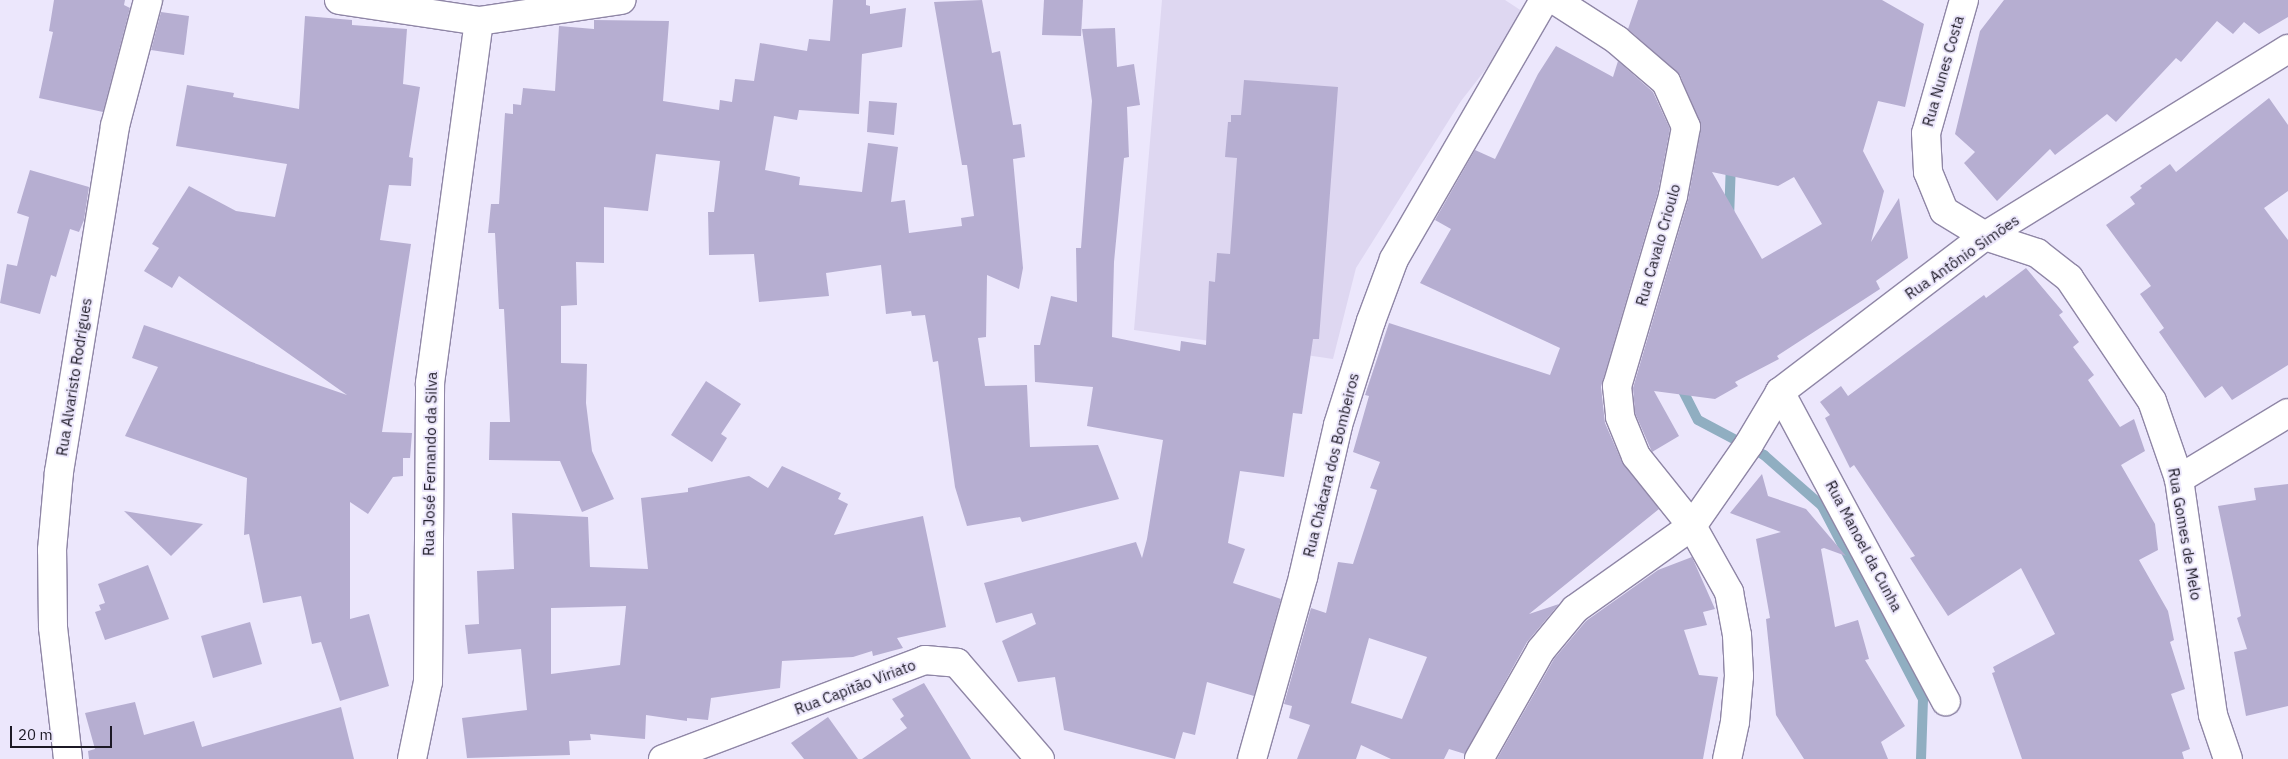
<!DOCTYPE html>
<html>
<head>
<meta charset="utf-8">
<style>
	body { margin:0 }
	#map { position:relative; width:2288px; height:759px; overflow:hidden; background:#ece7fc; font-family:"IBM Plex Sans",sans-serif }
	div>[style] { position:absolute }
	.built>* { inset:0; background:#ded7f1 }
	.stream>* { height:10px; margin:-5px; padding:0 5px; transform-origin:5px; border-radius:5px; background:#90aec1 }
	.building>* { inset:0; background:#b6aed1 }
	.roads { filter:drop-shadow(1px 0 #8f86a6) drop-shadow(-1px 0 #8f86a6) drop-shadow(0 1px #8f86a6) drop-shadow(0 -1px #8f86a6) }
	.minor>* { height:28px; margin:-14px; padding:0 14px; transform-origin:14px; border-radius:14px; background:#fff }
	span { translate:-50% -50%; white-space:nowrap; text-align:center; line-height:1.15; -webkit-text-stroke:4px #ece7fc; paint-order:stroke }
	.street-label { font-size:15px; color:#1c1925 }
	.scale { position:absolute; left:10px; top:726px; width:102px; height:22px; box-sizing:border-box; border:2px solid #1c1925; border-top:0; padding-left:6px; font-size:15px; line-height:18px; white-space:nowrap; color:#1c1925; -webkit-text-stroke:4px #ece7fc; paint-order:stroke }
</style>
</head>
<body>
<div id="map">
	<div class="built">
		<div style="clip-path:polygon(1162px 0,1505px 0,1528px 15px,1461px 101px,1356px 268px,1333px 359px,1134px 330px)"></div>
	</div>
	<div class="stream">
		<div style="left:1729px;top:219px;width:56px;rotate:-88deg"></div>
		<div style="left:1680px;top:385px;width:39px;rotate:63deg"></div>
		<div style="left:1698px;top:420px;width:75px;rotate:27.9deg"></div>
		<div style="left:1764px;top:455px;width:77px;rotate:41.3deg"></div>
		<div style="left:1822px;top:506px;width:218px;rotate:62.4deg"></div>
		<div style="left:1923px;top:699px;width:60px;rotate:91.9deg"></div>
	</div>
	<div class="building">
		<div style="clip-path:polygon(54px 0,125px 0,124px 5px,130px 8px,103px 112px,39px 98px,53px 32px,49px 31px)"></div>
		<div style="clip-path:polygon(833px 0,866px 0,866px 5px,870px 6px,870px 14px,906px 8px,902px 47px,862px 54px,859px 114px,799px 110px,797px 120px,774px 116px,765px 170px,800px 177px,799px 185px,862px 192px,868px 143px,898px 147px,891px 202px,905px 200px,909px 233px,962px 226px,961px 218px,974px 216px,967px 165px,962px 165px,934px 2px,982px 0,992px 53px,1000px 51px,1013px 125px,1021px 124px,1025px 157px,1013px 159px,1023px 268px,1019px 289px,987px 275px,986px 337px,978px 338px,985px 386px,1027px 385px,1030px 447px,1098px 445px,1119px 499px,1022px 522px,1020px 517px,967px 526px,955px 487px,938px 361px,933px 362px,925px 315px,912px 316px,911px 311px,886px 314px,881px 265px,826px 273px,829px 296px,759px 302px,754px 254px,709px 255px,708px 212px,714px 212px,720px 161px,656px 154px,648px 211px,604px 207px,604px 263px,576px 262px,577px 305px,561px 306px,561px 363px,587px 364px,586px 403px,592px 451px,614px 499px,582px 512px,560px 461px,489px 460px,490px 422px,510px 422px,504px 309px,499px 309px,495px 233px,488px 233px,491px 204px,499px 204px,505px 113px,513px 114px,513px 104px,521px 105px,523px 88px,555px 91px,559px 26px,594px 29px,594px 20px,669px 21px,663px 101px,719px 110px,720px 100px,732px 102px,735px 79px,754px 81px,760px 43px,807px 51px,809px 39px,830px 41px)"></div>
		<div style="clip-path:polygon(1044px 0,1083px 0,1081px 36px,1042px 35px)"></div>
		<div style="clip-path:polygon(evenodd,1638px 0,1882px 0,1924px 24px,1905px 107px,1878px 101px,1863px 151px,1884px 191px,1871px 242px,1899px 198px,1908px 258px,1876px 281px,1880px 289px,1777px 356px,1779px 359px,1735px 382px,1738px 386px,1715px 399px,1654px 391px,1679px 436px,1652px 452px,1635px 413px,1633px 388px,1688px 200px,1701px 129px,1680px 75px,1628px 29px,1638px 0,1712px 172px,1778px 186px,1794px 177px,1822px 224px,1762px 259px,1712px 172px)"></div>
		<div style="clip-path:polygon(2004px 0,2288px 0,2288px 17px,2259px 34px,2244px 22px,2233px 34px,2217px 21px,2181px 62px,2176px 58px,2116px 122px,2107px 114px,2055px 155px,2050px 149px,1997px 201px,1964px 163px,1975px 152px,1955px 134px,1980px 31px)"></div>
		<div style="clip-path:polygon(161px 12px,189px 16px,184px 55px,151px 50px)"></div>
		<div style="clip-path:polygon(305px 16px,352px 20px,352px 25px,407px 29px,403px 84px,420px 87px,409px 157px,413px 158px,411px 186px,389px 185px,380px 240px,411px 244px,382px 432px,412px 433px,410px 458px,403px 458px,403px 476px,393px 477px,368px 514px,350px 502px,350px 619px,369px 614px,389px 686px,340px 701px,321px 642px,312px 644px,301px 596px,263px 603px,249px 534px,244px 535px,247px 478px,125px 436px,158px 367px,132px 358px,144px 325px,347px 395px,179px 276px,172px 288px,144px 271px,159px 248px,152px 244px,189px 186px,236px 211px,275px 217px,287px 164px,176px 146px,187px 85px,234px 93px,233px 97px,299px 109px)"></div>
		<div style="clip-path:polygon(1115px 28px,1117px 67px,1134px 64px,1140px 105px,1127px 107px,1129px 157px,1124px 158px,1114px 262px,1112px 337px,1180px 351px,1181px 341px,1206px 345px,1209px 281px,1215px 282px,1217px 253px,1230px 254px,1237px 158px,1225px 157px,1228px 122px,1231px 122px,1231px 115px,1241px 115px,1244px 80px,1338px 87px,1319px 339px,1313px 339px,1302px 414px,1293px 413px,1284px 477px,1240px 471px,1228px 543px,1245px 549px,1233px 583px,1281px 599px,1254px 696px,1207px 682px,1195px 735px,1183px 732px,1175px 759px,1064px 730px,1055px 677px,1018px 682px,1002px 641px,1036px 624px,1032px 613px,996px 623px,984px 583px,1136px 542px,1142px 558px,1147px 539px,1163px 440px,1087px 426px,1093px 387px,1035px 382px,1034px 345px,1040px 345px,1051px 296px,1077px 302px,1076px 248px,1081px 248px,1092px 101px,1082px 29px)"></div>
		<div style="clip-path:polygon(evenodd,1556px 46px,1613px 77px,1618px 61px,1653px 92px,1670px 129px,1658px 192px,1601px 387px,1605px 423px,1622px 462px,1659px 509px,1529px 614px,1559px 604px,1527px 642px,1465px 754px,1449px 749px,1444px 759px,1391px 759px,1361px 745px,1356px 759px,1297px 759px,1310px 725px,1289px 718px,1292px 706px,1284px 704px,1311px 608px,1326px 613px,1338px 562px,1353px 564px,1377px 490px,1370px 488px,1380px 462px,1353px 452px,1369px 396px,1365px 395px,1389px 323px,1550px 375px,1560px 348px,1420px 283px,1451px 229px,1435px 220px,1475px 150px,1495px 159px,1538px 74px,1556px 46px,1369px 638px,1427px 657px,1402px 719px,1351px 703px,1369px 638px)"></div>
		<div style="clip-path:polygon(2269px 98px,2288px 125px,2288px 191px,2264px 208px,2288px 240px,2288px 365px,2232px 400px,2222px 386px,2205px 398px,2159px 332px,2164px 328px,2140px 294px,2151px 286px,2106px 225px,2135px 204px,2130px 197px,2142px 188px,2140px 186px,2170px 164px,2176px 172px)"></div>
		<div style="clip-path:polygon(869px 101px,897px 103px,894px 135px,867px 132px)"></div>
		<div style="clip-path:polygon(30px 170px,89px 187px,84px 220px,79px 232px,70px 229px,56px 277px,51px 275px,40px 314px,0 303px,7px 264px,17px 266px,29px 217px,17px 213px)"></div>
		<div style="clip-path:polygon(2026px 268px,2063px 312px,2059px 315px,2079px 342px,2073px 347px,2094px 375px,2088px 380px,2120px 427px,2134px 419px,2145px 451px,2121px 465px,2155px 524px,2158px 550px,2139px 560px,2168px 611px,2174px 640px,2170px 642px,2185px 689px,2171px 694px,2190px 749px,2182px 752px,2184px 759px,2022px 759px,1992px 673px,1995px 672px,1993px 667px,2055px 634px,2021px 568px,1948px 616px,1910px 558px,1915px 556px,1854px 465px,1850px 468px,1825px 418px,1830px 415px,1820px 402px,1841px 386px,1848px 396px,1984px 295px,1986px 298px)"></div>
		<div style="clip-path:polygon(706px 381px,741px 404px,721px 434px,727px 438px,712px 462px,671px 435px)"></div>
		<div style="clip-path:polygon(evenodd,782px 466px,841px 493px,838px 499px,848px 504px,834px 535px,923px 516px,946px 627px,897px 638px,903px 648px,873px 656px,872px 651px,853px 657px,782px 661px,780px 688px,711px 698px,708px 720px,687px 718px,687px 721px,646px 715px,645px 739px,590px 734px,591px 740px,569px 741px,570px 755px,467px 758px,462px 718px,527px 710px,521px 649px,468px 654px,465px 625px,479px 624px,477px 571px,514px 569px,512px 513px,588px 517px,590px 567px,648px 569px,641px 498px,688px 492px,688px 488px,749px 476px,768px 488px,782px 466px,626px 606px,620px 665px,551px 674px,551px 608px,626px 606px)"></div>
		<div style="clip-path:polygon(1762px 474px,1768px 496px,1806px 509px,1846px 556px,1824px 548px,1821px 549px,1835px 627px,1858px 620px,1869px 659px,1865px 660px,1905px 726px,1881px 742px,1888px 759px,1804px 759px,1776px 715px,1766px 619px,1770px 618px,1756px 539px,1781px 532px,1730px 513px)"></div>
		<div style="clip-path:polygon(2288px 484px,2288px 706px,2246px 716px,2234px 652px,2247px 649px,2237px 618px,2241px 616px,2218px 506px,2256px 500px,2254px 488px)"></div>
		<div style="clip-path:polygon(124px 511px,203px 524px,171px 556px)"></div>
		<div style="clip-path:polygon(1692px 557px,1715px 609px,1703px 612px,1707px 625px,1684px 630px,1699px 675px,1718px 677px,1703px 759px,1497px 759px,1554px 659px,1586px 621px,1658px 570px)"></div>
		<div style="clip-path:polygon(148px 565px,169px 619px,105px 640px,95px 612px,101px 610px,99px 605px,105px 603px,98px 584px)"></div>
		<div style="clip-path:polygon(250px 622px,262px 664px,213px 678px,201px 636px)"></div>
		<div style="clip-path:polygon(924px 683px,971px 759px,862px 759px,907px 728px,900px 719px,904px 716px,892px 699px)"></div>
		<div style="clip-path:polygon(135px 702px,144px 735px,194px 721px,202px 747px,341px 707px,354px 759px,89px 759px,88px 751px,95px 749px,85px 713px)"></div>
		<div style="clip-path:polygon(828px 717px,858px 759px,804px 759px,791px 743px)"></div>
	</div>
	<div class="roads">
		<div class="minor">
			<div style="left:339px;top:0;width:142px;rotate:8.5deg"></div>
			<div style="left:479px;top:21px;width:144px;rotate:-8.4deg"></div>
			<div style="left:1555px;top:0;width:74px;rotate:32.8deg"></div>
			<div style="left:1617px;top:40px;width:65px;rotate:40.6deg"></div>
			<div style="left:1666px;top:82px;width:49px;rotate:66deg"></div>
			<div style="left:1686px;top:127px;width:70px;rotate:100.7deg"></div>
			<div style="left:1673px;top:196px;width:198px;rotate:106.4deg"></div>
			<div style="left:1617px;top:386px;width:31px;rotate:84deg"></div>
			<div style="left:1620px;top:417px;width:42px;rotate:67.7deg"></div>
			<div style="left:1636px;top:456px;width:90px;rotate:51.3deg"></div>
			<div style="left:1692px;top:526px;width:76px;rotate:60.7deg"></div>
			<div style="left:1729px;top:592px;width:44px;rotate:79.5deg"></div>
			<div style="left:1737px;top:635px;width:41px;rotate:87.2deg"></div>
			<div style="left:1739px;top:676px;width:46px;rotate:95deg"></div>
			<div style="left:1735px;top:722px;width:38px;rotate:102deg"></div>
			<div style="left:1964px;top:0;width:138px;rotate:105.9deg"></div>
			<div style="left:1926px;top:133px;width:39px;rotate:87deg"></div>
			<div style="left:1928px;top:172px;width:42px;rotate:67.7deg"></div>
			<div style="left:1944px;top:211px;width:48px;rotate:31.4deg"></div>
			<div style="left:1985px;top:236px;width:55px;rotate:18.1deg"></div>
			<div style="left:2037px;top:253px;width:41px;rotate:38deg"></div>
			<div style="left:2069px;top:278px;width:148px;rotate:56deg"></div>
			<div style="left:2152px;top:401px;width:83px;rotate:70.9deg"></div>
			<div style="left:2179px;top:479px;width:238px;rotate:81.8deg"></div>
			<div style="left:2213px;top:715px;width:46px;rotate:71.2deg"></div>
			<div style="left:1780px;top:392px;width:351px;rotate:61.8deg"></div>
			<div style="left:2179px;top:479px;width:127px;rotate:-31.2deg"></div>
			<div style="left:68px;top:759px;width:133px;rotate:-96.5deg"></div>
			<div style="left:53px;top:627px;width:77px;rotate:-90.7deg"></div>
			<div style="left:52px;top:550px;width:78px;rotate:-84.9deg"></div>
			<div style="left:59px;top:472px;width:351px;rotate:-80.8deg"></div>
			<div style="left:115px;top:126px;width:130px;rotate:-75.3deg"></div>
			<div style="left:412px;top:759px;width:79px;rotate:-78.3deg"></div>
			<div style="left:428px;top:682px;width:299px;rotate:-89.6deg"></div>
			<div style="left:430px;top:383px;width:365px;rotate:-82.3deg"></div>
			<div style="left:663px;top:759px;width:280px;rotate:-20.7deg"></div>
			<div style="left:925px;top:660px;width:32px;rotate:5deg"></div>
			<div style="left:957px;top:663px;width:127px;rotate:49.2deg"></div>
			<div style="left:1252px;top:759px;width:189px;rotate:-74.3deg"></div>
			<div style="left:1303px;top:577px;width:156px;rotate:-77deg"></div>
			<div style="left:1338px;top:425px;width:109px;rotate:-72.4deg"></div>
			<div style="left:1371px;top:321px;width:66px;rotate:-69.6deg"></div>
			<div style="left:1394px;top:259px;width:299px;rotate:-59.9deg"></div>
			<div style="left:1479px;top:759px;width:125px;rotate:-60.4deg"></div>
			<div style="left:1541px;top:650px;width:53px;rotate:-50.3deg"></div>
			<div style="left:1575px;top:609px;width:143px;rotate:-35.4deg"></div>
			<div style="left:1692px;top:526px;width:100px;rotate:-55.2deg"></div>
			<div style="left:1749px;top:444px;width:61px;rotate:-59.2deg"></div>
			<div style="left:1780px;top:392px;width:258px;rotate:-37.3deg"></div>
			<div style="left:1985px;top:236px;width:356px;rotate:-31.7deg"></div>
		</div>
	</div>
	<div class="street-label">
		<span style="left:1943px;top:71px;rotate:-74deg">Rua Nunes Costa</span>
		<span style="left:1658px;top:245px;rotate:-74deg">Rua Cavalo Crioulo</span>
		<span style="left:1962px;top:257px;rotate:-35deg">Rua Antônio Simões</span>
		<span style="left:74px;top:377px;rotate:-81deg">Rua Alvaristo Rodrigues</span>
		<span style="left:430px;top:464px;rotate:-89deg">Rua José Fernando da Silva</span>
		<span style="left:1331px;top:465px;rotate:-76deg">Rua Chácara dos Bombeiros</span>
		<span style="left:2185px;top:534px;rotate:80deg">Rua Gomes de Melo</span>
		<span style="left:1864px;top:546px;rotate:62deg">Rua Manoel da Cunha</span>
		<span style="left:855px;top:687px;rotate:-21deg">Rua Capitão Viriato</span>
	</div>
	<div class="scale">20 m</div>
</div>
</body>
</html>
